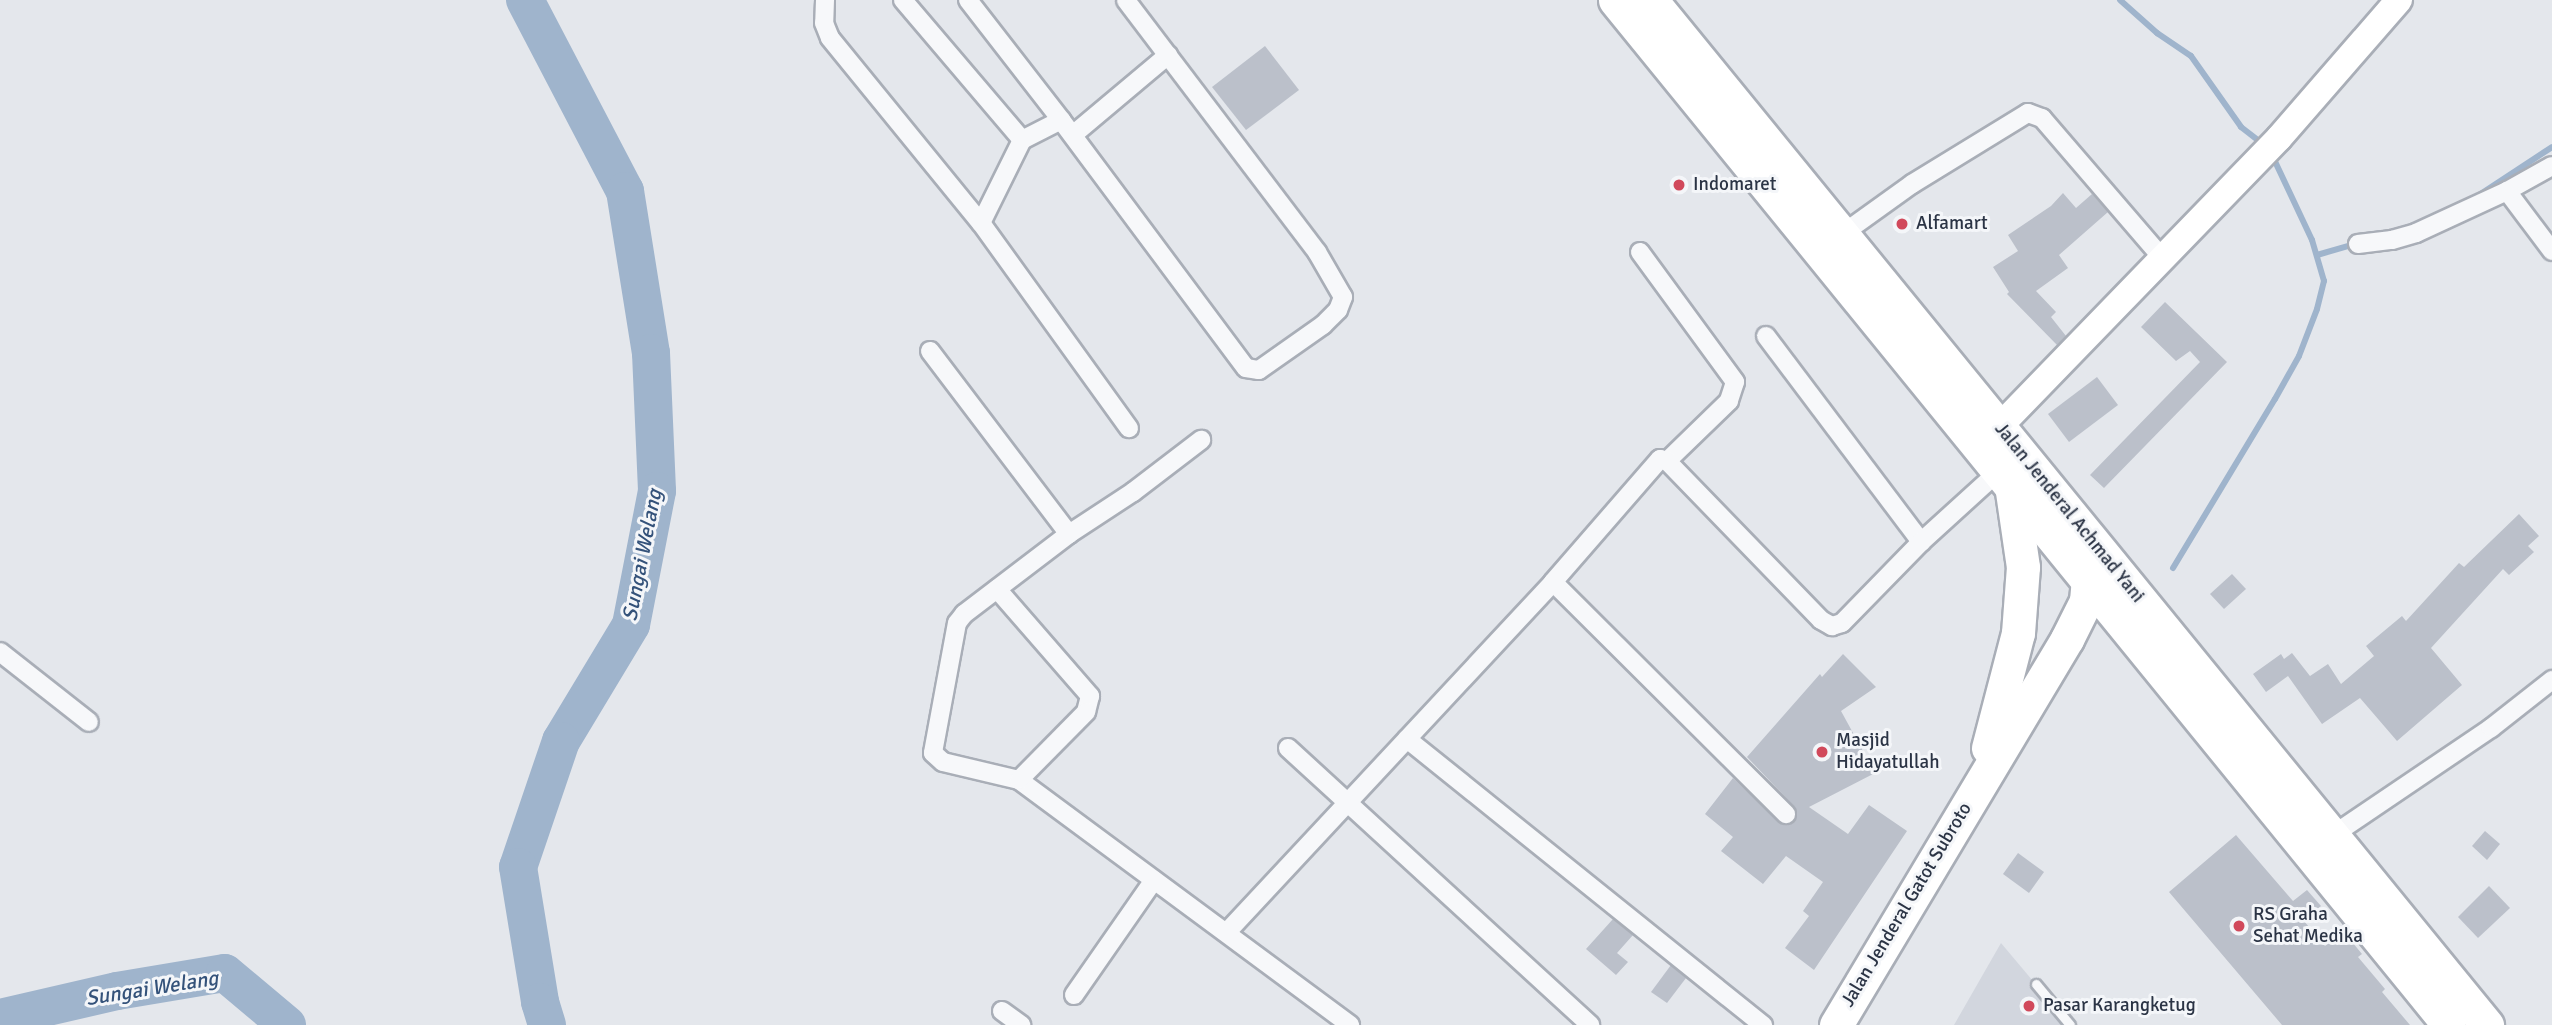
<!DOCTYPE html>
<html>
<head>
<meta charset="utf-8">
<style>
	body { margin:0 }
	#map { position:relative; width:2552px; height:1025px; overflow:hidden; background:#e4e7ec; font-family:Signika,sans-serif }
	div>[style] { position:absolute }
	.built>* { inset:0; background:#d2d6de }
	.stream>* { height:6px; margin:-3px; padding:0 3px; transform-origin:3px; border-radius:3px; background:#9fb4cc }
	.river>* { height:38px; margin:-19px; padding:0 19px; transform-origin:19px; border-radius:19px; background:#9fb4cc }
	.building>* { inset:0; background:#bbc0ca }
	.roads { filter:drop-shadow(2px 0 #a9aeb7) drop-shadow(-2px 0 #a9aeb7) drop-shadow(0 2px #a9aeb7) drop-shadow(0 -2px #a9aeb7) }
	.lane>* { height:9px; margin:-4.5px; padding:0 4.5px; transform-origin:4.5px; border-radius:4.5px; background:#f7f8fa }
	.street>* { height:18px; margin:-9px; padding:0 9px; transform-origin:9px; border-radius:9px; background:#f7f8fa }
	.secondary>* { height:26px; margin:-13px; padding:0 13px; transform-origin:13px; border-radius:13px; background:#fff }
	.highway>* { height:33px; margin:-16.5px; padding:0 16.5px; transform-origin:16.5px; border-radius:16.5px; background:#fff }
	.dots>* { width:19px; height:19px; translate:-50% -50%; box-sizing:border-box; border:4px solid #f4f6f9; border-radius:50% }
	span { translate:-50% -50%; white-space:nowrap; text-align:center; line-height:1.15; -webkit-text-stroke:6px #f4f6f9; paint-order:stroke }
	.poi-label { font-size:19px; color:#2b3445 }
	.left { translate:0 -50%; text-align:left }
	.street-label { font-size:19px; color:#2b3445 }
	.water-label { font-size:21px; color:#34527a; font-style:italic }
</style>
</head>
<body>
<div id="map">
	<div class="built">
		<div style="clip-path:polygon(2001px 943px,2070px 1025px,1954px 1025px)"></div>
	</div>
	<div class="stream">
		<div style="left:2120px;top:0;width:50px;rotate:41.7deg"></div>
		<div style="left:2157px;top:33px;width:41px;rotate:34.1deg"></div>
		<div style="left:2191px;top:56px;width:87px;rotate:54.8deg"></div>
		<div style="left:2241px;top:127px;width:28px;rotate:38deg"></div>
		<div style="left:2476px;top:197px;width:91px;rotate:-33.3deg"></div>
		<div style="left:2317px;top:255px;width:40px;rotate:-16deg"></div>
		<div style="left:2173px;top:568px;width:197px;rotate:-58.9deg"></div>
		<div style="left:2275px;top:399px;width:49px;rotate:-60.8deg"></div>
		<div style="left:2299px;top:356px;width:50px;rotate:-69deg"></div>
		<div style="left:2317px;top:309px;width:29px;rotate:-76deg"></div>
		<div style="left:2324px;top:281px;width:43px;rotate:-106.3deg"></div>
		<div style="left:2312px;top:240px;width:94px;rotate:-115.2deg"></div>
	</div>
	<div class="river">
		<div style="left:525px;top:0;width:216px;rotate:62.4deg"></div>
		<div style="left:625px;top:191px;width:164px;rotate:80.9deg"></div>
		<div style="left:651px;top:353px;width:138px;rotate:87.5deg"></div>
		<div style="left:657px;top:491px;width:136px;rotate:101deg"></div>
		<div style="left:631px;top:625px;width:135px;rotate:121.1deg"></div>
		<div style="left:561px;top:741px;width:133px;rotate:108.8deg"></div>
		<div style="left:518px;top:867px;width:137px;rotate:80.7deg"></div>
		<div style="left:540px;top:1002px;width:24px;rotate:73deg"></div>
		<div style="left:0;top:1018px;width:120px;rotate:-13deg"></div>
		<div style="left:117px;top:991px;width:109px;rotate:-9.5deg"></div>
		<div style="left:225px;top:973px;width:81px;rotate:40deg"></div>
	</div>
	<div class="building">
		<div style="clip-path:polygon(1265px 46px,1299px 90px,1246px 130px,1212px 87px)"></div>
		<div style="clip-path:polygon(2063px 193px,2076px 208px,2092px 194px,2108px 212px,2059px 255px,2068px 268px,2036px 291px,2056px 312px,2051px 317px,2066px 336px,2057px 345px,2007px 294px,2009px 292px,1993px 267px,2018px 251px,2008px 235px,2051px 206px)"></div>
		<div style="clip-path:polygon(2165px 302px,2227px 362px,2104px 488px,2090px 475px,2200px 362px,2190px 351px,2176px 361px,2141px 327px)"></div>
		<div style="clip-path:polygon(2097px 377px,2118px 405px,2069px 442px,2048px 414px)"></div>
		<div style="clip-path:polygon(2519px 514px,2539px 536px,2528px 546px,2534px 552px,2509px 575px,2503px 569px,2431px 648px,2462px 685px,2397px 741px,2360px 698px,2322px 724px,2288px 676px,2266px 692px,2253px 674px,2281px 654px,2284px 659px,2292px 653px,2310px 676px,2328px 664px,2341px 684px,2374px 656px,2366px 646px,2402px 616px,2406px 621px,2459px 563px,2464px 567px)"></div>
		<div style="clip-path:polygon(2232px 574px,2246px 589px,2224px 609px,2210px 594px)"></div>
		<div style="clip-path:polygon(1843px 654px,1876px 687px,1841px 711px,1875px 773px,1809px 807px,1848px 834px,1869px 805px,1907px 831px,1814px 970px,1785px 948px,1809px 916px,1803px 911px,1823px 882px,1786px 856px,1763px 884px,1721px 851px,1733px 837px,1705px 814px,1733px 778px,1779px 822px,1788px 825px,1794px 821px,1797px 812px,1794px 806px,1747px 757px,1820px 674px,1822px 677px)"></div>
		<div style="clip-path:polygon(2485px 831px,2500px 844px,2487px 860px,2472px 846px)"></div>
		<div style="clip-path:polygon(2236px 835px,2293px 901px,2307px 890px,2321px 906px,2304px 921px,2325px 946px,2343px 931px,2362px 954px,2358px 957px,2385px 989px,2382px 992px,2410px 1025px,2282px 1025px,2169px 892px)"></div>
		<div style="clip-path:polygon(2018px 853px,2044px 872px,2029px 893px,2003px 874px)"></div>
		<div style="clip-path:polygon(2489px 886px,2510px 908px,2478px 938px,2458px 917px)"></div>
		<div style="clip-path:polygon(1613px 919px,1633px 935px,1617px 953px,1628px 962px,1616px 975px,1586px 949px)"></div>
		<div style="clip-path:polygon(1671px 965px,1686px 978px,1667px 1003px,1651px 992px)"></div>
	</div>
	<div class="roads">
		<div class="lane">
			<div style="left:2036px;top:984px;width:53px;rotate:50.3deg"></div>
		</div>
		<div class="street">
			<div style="left:825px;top:0;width:23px;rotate:92deg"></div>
			<div style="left:824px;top:23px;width:16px;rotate:68deg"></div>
			<div style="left:830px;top:38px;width:239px;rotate:50.8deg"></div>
			<div style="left:981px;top:223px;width:253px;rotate:54.2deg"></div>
			<div style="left:903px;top:0;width:184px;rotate:49.6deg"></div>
			<div style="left:968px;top:0;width:152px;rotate:52.2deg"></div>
			<div style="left:1074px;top:134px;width:123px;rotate:-40deg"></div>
			<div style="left:2507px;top:191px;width:75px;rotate:53.1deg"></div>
			<div style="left:981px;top:223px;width:93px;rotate:-63.7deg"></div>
			<div style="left:1022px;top:140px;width:44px;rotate:-27.1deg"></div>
			<div style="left:1061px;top:120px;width:309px;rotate:53.3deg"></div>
			<div style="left:1246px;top:368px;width:13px;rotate:9deg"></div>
			<div style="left:1259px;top:370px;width:78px;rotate:-35.1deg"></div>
			<div style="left:1323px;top:325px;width:21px;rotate:-45deg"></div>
			<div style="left:1338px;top:310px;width:14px;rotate:-69deg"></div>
			<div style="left:1343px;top:297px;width:52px;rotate:-120deg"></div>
			<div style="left:1317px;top:252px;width:316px;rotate:-127.2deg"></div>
			<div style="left:1841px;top:235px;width:87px;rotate:-35.7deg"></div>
			<div style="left:1912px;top:184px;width:136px;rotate:-31.5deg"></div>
			<div style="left:2028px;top:113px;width:15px;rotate:20deg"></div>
			<div style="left:2042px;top:118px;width:187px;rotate:49.3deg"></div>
			<div style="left:2358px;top:244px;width:34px;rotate:-7deg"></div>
			<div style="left:2392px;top:240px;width:25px;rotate:-16deg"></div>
			<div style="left:2416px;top:233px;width:100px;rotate:-24.8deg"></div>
			<div style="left:2507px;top:191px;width:51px;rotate:-29.1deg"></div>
			<div style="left:1640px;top:252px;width:161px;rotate:53.8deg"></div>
			<div style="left:1735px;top:382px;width:20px;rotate:108deg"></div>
			<div style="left:1729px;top:401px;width:86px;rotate:135.9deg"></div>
			<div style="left:1766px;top:336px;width:258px;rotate:53deg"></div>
			<div style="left:930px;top:351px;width:230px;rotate:52.8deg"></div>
			<div style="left:1069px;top:534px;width:132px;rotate:142.7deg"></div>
			<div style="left:964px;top:614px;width:11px;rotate:128deg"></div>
			<div style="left:957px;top:623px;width:132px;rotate:100.5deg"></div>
			<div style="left:933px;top:753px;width:13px;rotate:42deg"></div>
			<div style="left:943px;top:762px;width:78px;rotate:13.3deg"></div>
			<div style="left:1019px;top:780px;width:412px;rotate:36.5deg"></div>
			<div style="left:1069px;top:534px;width:77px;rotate:-33.3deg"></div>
			<div style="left:1133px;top:492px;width:86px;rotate:-37.4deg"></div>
			<div style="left:1553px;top:582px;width:329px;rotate:44.9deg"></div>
			<div style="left:997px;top:589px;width:142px;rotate:49deg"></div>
			<div style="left:1090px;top:696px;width:16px;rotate:104deg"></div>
			<div style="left:1086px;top:712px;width:95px;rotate:134.6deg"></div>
			<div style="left:0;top:652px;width:113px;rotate:38.2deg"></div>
			<div style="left:1407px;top:739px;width:457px;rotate:38.8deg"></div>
			<div style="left:1288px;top:748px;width:410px;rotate:42.5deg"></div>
			<div style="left:2333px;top:835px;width:191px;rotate:-34.1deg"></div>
			<div style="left:2491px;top:728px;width:78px;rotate:-38.2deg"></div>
			<div style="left:1227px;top:932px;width:478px;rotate:-47deg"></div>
			<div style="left:1553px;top:582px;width:163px;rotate:-49deg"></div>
			<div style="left:1660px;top:459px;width:7px;rotate:16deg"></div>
			<div style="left:1667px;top:461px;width:221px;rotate:45.9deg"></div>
			<div style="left:1821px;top:620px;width:13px;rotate:29deg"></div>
			<div style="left:1832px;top:626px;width:10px;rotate:-17deg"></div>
			<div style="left:1842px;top:623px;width:113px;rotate:-45.7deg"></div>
			<div style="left:1921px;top:542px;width:105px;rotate:-42.3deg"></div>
			<div style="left:1074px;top:995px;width:140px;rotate:-55.2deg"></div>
			<div style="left:1002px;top:1011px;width:24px;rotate:36deg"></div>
		</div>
		<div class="secondary">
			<div style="left:1999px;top:427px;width:402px;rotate:-45.9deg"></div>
			<div style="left:2279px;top:138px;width:183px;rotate:-49deg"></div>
		</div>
		<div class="highway">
			<div style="left:1615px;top:0;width:1321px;rotate:50.87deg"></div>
			<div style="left:1651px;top:0;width:1323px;rotate:50.8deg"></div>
			<div style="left:1988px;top:748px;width:119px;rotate:-75.4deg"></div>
			<div style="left:2018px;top:633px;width:66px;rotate:-85.7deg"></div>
			<div style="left:2023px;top:567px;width:76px;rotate:-98.3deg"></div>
			<div style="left:1836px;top:1025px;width:450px;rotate:-59.1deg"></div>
			<div style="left:2067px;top:639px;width:42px;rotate:-63.4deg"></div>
			<div style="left:2086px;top:601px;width:35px;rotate:-85deg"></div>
		</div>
	</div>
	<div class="dots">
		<div style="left:1679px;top:185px;background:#d1495b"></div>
		<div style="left:1902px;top:224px;background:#d1495b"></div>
		<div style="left:1822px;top:752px;background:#d1495b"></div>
		<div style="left:2239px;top:926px;background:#d1495b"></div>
		<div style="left:2029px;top:1006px;background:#d1495b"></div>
	</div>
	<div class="poi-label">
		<span class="left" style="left:1693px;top:185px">Indomaret</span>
		<span class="left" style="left:1916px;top:224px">Alfamart</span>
		<span class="left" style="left:1836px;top:752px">Masjid<br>Hidayatullah</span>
		<span class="left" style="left:2253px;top:926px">RS Graha<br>Sehat Medika</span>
		<span class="left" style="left:2043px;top:1006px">Pasar Karangketug</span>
	</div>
	<div class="street-label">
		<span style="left:2069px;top:513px;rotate:51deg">Jalan Jenderal Achmad Yani</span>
		<span style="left:1907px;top:905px;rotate:-59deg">Jalan Jenderal Gatot Subroto</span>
	</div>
	<div class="water-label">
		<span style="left:642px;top:555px;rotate:-79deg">Sungai Welang</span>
		<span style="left:152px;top:988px;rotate:-9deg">Sungai Welang</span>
	</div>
</div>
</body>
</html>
